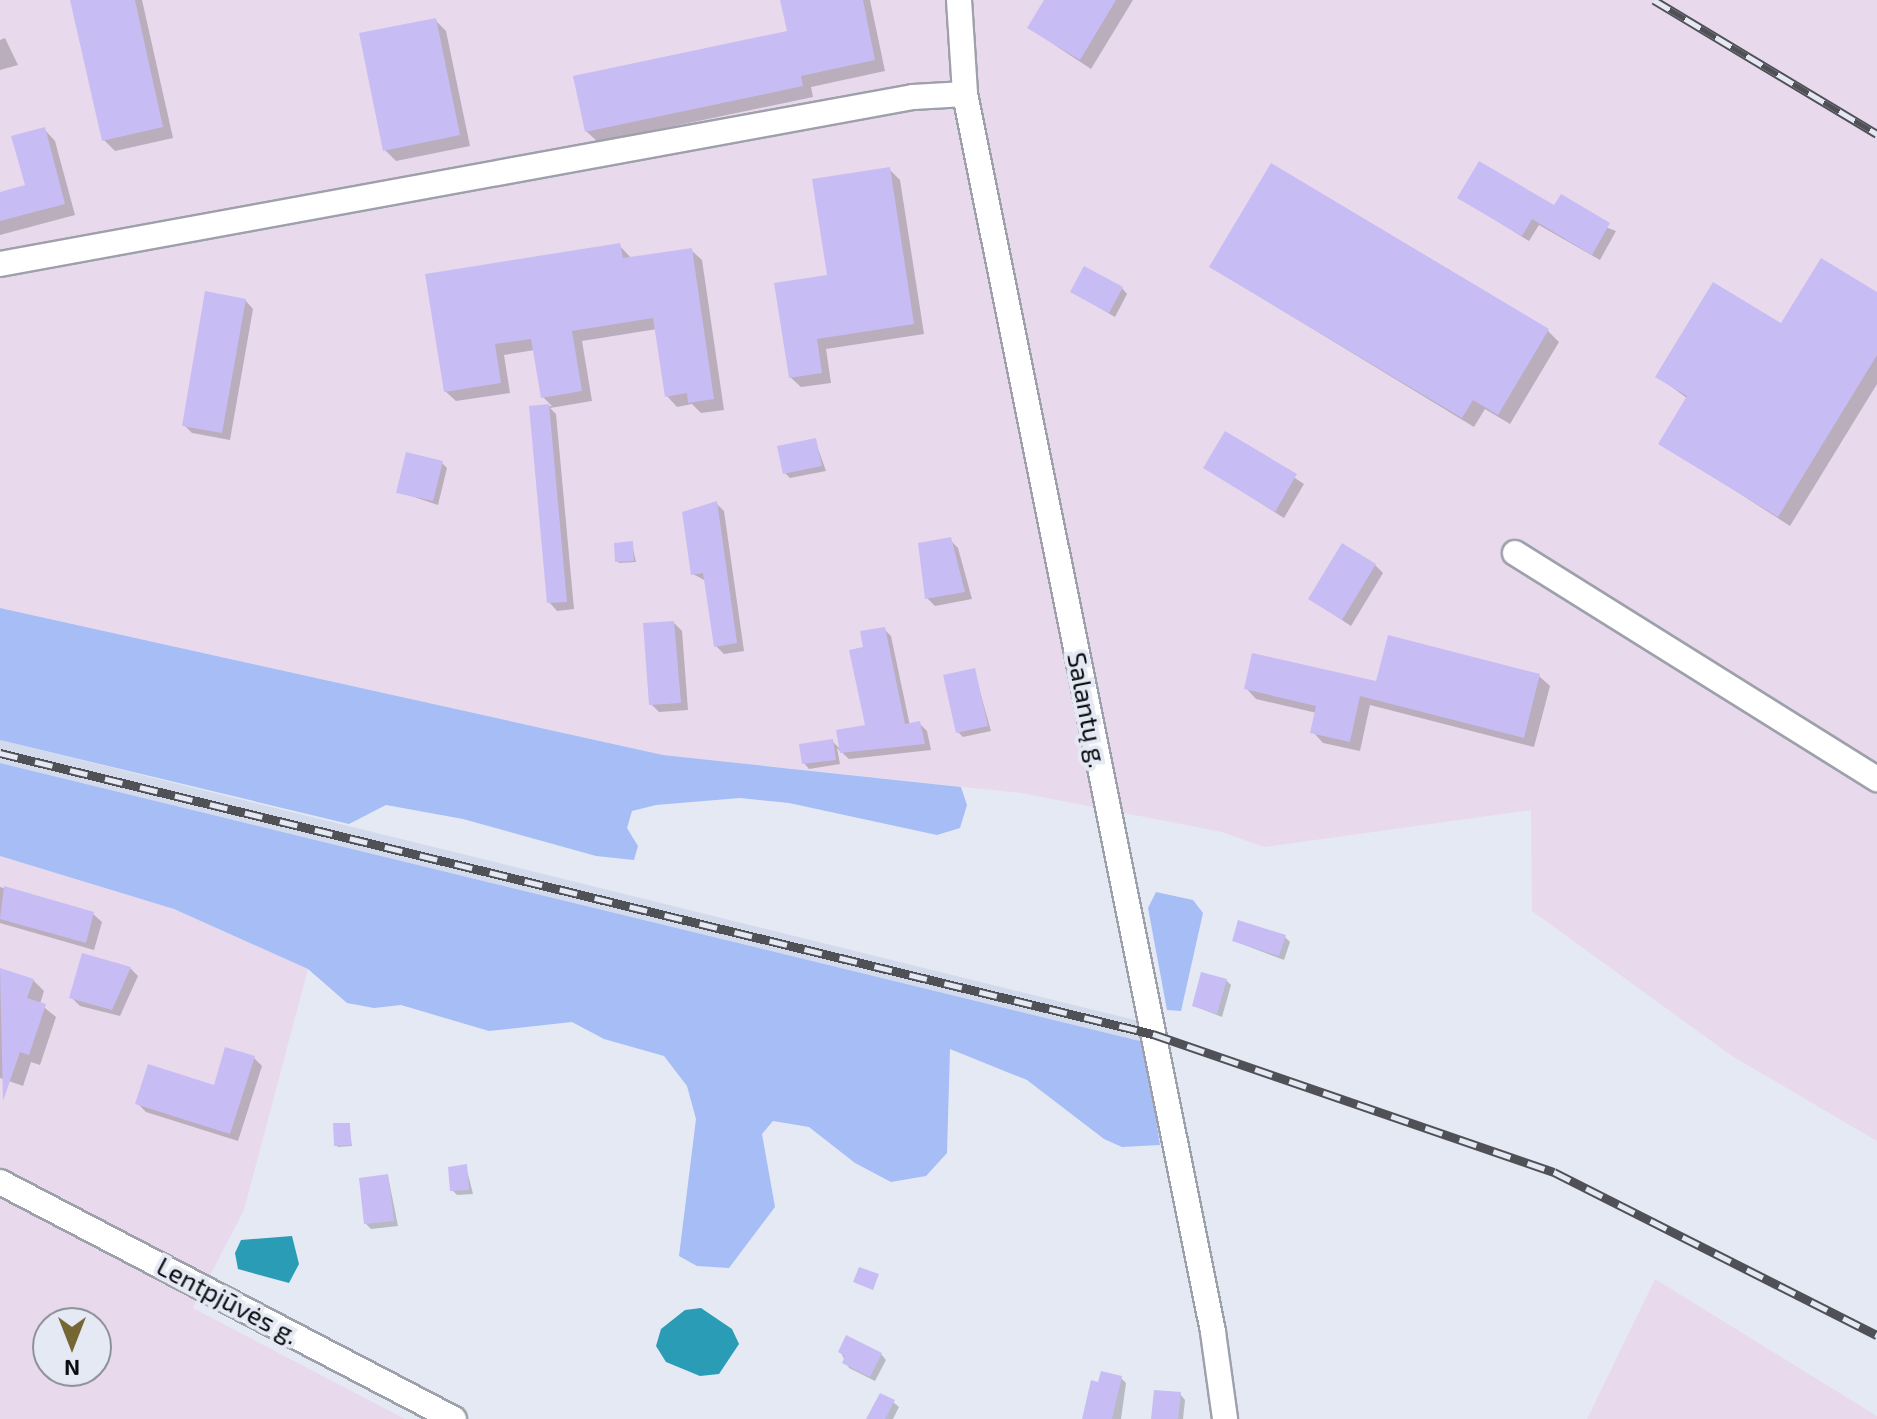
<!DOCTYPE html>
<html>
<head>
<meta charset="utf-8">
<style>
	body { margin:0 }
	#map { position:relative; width:1877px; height:1419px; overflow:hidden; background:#e5e9f4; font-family:"Exo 2",sans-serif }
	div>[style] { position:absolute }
	.industrial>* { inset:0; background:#e9d9ec }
	.built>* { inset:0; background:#d3daeb }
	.green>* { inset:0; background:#a6bdf6 }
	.water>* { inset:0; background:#2b9cb5 }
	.shadow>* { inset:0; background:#0003 }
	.building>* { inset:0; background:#c7bdf4 }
	.roads { filter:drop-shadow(2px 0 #9da1ab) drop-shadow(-2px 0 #9da1ab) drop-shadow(0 2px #9da1ab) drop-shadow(0 -2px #9da1ab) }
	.minor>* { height:24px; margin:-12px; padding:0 12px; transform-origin:12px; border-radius:12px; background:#fff }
	.rail>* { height:9px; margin-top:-4.5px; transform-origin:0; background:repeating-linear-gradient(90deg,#e5e9f4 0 18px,#4f5157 0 36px); box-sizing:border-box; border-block:2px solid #4f5157 }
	span { translate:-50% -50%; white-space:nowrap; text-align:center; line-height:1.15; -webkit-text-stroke:8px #e5e9f4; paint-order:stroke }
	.street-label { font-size:26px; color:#0a0c0f }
	.north { position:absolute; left:32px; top:1307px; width:80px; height:80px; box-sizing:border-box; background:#e5e9f4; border:2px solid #8d9198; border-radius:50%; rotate:180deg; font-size:22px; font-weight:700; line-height:32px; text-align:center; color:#0a0c0f }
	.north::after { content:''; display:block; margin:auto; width:28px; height:36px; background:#756633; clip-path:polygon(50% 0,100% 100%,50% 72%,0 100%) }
</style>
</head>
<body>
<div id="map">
	<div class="industrial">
		<div style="clip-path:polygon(0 0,1877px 0,1877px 1141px,1732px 1056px,1532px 911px,1531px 810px,1264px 847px,1222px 832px,1021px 793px,663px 755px,0 608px)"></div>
		<div style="clip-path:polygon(evenodd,0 856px,174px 909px,308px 969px,244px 1210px,193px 1308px,405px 1419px,0 1419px,0 856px,48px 1323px,96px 1323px,96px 1371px,48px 1371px,48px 1323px)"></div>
		<div style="clip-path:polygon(1655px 1279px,1877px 1416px,1877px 1419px,1587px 1419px)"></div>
	</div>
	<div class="built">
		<div style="clip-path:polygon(0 740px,1139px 1021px,1144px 1042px,0 763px)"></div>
	</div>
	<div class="green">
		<div style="clip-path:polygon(0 608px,663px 755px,961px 787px,967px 805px,960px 828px,937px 835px,789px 803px,740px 798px,656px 805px,632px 811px,627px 828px,638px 846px,634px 860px,596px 856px,463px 819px,386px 805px,349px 824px,0 740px)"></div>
		<div style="clip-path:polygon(0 763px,1144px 1042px,1160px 1145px,1122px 1147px,1104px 1139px,1027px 1080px,950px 1049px,947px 1153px,926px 1176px,891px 1182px,855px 1163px,809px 1127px,773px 1121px,762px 1134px,775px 1207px,729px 1268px,697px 1266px,679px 1256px,696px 1119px,687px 1086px,664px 1056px,604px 1039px,572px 1022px,489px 1031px,401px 1005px,374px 1008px,347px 1003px,308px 969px,174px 909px,0 856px)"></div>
		<div style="clip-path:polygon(1156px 892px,1193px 900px,1203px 913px,1181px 1011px,1167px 1010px,1148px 908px)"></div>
	</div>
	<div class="water">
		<div style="clip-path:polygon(292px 1236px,299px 1264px,289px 1283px,238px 1269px,235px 1253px,241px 1240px)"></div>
		<div style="clip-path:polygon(701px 1308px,732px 1329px,739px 1344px,719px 1374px,700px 1376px,666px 1362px,656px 1346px,661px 1329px,685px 1310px)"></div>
	</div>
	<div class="shadow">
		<div style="clip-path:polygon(72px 0,142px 0,173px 138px,115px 151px,104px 140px)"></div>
		<div style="clip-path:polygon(782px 0,870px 0,885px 71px,811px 87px,813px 97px,598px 142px,586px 131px,789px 33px)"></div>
		<div style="clip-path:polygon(1046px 0,1133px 0,1091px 69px,1029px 28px)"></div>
		<div style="clip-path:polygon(435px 20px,446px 31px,470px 146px,396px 161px,385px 150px)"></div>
		<div style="clip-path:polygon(5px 38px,18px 65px,0 70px,0 40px)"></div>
		<div style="clip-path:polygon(44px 129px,55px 141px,75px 215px,0 235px,0 194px,27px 186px)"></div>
		<div style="clip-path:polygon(889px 169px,900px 180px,924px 334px,826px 349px,831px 383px,801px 387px,790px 377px,829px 277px)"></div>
		<div style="clip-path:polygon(1460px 198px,1555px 208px,1616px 231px,1600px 260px,1539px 225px,1529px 241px)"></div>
		<div style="clip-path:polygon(619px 245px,631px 258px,691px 250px,702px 260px,724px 410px,701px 413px,692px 404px,677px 407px,667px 396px,657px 329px,582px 341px,592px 401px,550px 408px,556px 414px,574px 609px,557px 611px,549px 602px,531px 408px,552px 406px,543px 397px,535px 350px,504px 355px,510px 393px,456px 401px,445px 391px,427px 276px)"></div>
		<div style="clip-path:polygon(1211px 267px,1548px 331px,1559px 342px,1510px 424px,1485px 409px,1474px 427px)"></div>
		<div style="clip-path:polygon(1122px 288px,1127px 294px,1115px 317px,1072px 292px)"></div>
		<div style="clip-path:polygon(1877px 294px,1877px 384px,1790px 526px,1661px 443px,1688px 399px,1657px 376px)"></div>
		<div style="clip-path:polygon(245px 300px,253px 309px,230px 440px,192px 433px,184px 425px)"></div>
		<div style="clip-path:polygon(1226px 433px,1304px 484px,1284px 518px,1205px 468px)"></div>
		<div style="clip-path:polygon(815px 440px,826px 471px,790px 478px,785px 473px)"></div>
		<div style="clip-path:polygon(442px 463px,447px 468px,438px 505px,399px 492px)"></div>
		<div style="clip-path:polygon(716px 503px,724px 511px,744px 651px,724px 654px,716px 646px,706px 581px,693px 574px)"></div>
		<div style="clip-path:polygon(950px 540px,958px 548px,972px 599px,935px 606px,927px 598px)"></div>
		<div style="clip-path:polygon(632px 544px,636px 562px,619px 563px,617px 561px)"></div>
		<div style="clip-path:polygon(1375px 565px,1383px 573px,1351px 626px,1310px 599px)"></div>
		<div style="clip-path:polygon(674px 623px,682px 631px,688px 710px,659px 712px,651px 704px)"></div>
		<div style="clip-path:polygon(884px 629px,891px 636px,910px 726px,920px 724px,927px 731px,931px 750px,849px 759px,837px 748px,840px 764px,809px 769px,804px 763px,832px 741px,841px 750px,867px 726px)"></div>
		<div style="clip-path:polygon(974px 670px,991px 731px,963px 737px,958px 732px)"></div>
		<div style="clip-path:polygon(1539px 676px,1550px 686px,1534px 747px,1370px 705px,1360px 751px,1323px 743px,1313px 732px,1317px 713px,1256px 699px,1246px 688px)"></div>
		<div style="clip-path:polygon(0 887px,93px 914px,102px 922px,94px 950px,0 923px)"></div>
		<div style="clip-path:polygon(1285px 937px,1290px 942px,1284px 960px,1234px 941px)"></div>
		<div style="clip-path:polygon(130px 968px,138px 976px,120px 1016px,80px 1006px,71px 997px)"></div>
		<div style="clip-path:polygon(0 970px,33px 980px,44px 991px,40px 1004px,56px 1017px,40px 1065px,31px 1062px,23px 1086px,0 1078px)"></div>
		<div style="clip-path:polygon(1226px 980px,1231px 985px,1222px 1017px,1194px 1006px)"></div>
		<div style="clip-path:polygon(254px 1058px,262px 1066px,238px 1141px,146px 1112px,138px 1104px,215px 1087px)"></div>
		<div style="clip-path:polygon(349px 1125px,352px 1146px,338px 1147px,336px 1145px)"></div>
		<div style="clip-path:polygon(466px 1166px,473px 1194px,457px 1195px,452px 1190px)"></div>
		<div style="clip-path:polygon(388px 1176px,398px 1226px,371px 1229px,366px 1224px)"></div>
		<div style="clip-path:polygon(840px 1351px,881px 1354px,886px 1360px,875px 1381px,849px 1368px)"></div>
		<div style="clip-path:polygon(1121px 1378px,1126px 1383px,1121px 1419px,1087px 1419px,1100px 1384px)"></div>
		<div style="clip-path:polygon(1180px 1394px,1185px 1400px,1183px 1419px,1153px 1419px)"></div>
		<div style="clip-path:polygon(893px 1402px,899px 1407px,893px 1419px,868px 1419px)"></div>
	</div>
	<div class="building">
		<div style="clip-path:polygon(70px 0,135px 0,163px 127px,102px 141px)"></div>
		<div style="clip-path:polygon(780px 0,863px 0,875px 60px,801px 76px,803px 86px,585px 132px,573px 76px,787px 31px)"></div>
		<div style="clip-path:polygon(1044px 0,1116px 0,1080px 60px,1027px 28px)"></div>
		<div style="clip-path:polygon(436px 18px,460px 135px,383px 151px,359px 33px)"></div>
		<div style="clip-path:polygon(45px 127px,65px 204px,0 221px,0 192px,25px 185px,11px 136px)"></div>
		<div style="clip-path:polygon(1479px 161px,1554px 205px,1561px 194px,1610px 223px,1592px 255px,1532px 219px,1522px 236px,1457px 198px)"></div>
		<div style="clip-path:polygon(1271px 163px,1549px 329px,1498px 415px,1473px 400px,1462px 418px,1209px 267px)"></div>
		<div style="clip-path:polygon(890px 167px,914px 324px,817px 339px,822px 373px,789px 378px,774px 283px,827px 275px,812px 179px)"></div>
		<div style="clip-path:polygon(620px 243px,623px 258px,692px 248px,714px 399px,688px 403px,687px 393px,665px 397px,653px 318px,572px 331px,582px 391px,541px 398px,531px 339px,495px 344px,501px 383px,444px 392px,425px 274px)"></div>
		<div style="clip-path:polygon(1821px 258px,1877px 292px,1877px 355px,1778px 517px,1658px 444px,1687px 396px,1655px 377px,1713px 282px,1781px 323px)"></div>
		<div style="clip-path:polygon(1084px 266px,1123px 287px,1109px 313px,1070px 292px)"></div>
		<div style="clip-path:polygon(205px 291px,246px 299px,222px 433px,182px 426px)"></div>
		<div style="clip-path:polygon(549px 404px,567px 602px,547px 603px,529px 406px)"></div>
		<div style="clip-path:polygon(1225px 431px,1297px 474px,1275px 512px,1203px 468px)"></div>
		<div style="clip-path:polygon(816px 438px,822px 466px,783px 474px,777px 446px)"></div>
		<div style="clip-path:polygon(406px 452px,443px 461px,433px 501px,396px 493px)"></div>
		<div style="clip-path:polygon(717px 501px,737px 643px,714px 647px,703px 573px,691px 575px,682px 512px)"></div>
		<div style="clip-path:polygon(951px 537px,965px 592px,925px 599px,918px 543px)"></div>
		<div style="clip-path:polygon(633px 541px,634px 561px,615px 562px,614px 543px)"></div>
		<div style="clip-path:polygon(1342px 543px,1376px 564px,1342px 620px,1308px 599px)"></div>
		<div style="clip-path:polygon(674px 621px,681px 703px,649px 705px,643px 623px)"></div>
		<div style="clip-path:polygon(885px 627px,905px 724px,920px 721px,925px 744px,840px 753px,836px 730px,865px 725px,849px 650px,863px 647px,860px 631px)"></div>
		<div style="clip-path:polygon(1388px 635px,1540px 674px,1524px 738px,1360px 696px,1350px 742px,1310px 733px,1316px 706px,1244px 689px,1252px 653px,1376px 681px)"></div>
		<div style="clip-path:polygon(975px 668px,988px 726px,956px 733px,943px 675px)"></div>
		<div style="clip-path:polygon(833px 739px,836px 760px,802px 764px,799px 744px)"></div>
		<div style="clip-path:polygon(4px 886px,94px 912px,86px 943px,0 919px)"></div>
		<div style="clip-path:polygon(1238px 920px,1286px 935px,1279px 956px,1232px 941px)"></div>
		<div style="clip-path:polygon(82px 953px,131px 967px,112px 1010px,69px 998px)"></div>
		<div style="clip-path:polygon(0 968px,34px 979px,27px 998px,46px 1004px,29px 1055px,20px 1052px,3px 1101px)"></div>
		<div style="clip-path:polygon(1201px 972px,1227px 979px,1217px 1014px,1192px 1006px)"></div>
		<div style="clip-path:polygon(225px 1047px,255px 1056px,230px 1134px,135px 1104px,148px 1064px,214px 1085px)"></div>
		<div style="clip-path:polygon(333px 1123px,350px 1123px,351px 1145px,334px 1146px)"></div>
		<div style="clip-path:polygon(467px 1164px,469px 1190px,450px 1191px,448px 1167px)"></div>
		<div style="clip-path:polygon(388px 1174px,394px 1221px,364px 1224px,359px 1178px)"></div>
		<div style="clip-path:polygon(859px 1267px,879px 1274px,873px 1290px,853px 1282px)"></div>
		<div style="clip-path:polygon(846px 1335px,882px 1353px,870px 1377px,842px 1363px,845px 1356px,838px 1352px)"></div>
		<div style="clip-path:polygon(1101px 1371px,1122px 1376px,1112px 1419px,1082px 1419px,1091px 1380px,1098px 1382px)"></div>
		<div style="clip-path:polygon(1154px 1390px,1181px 1392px,1178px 1419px,1151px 1419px)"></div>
		<div style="clip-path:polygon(880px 1393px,895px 1400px,885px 1419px,866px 1419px)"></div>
	</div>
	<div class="roads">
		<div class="minor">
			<div style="left:959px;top:0;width:94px;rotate:86.3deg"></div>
			<div style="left:965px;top:94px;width:1263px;rotate:78.67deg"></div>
			<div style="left:1213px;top:1332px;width:88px;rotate:82.1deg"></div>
			<div style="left:0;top:264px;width:928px;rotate:-10.37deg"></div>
			<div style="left:913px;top:97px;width:52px;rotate:-3.3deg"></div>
			<div style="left:1515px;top:553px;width:427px;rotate:32deg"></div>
			<div style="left:0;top:1182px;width:512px;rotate:27.57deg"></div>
		</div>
	</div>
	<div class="rail">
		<div style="left:1654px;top:0;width:260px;rotate:31deg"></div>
		<div style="left:0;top:753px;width:1187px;rotate:13.7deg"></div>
		<div style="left:1153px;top:1034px;width:424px;rotate:19deg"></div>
		<div style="left:1554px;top:1172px;width:362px;rotate:26.8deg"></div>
	</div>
	<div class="street-label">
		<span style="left:1088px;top:710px;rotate:79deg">Salantų g.</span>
		<span style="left:228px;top:1300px;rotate:28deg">Lentpjūvės g.</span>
	</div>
	<div class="north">N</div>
</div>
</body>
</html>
